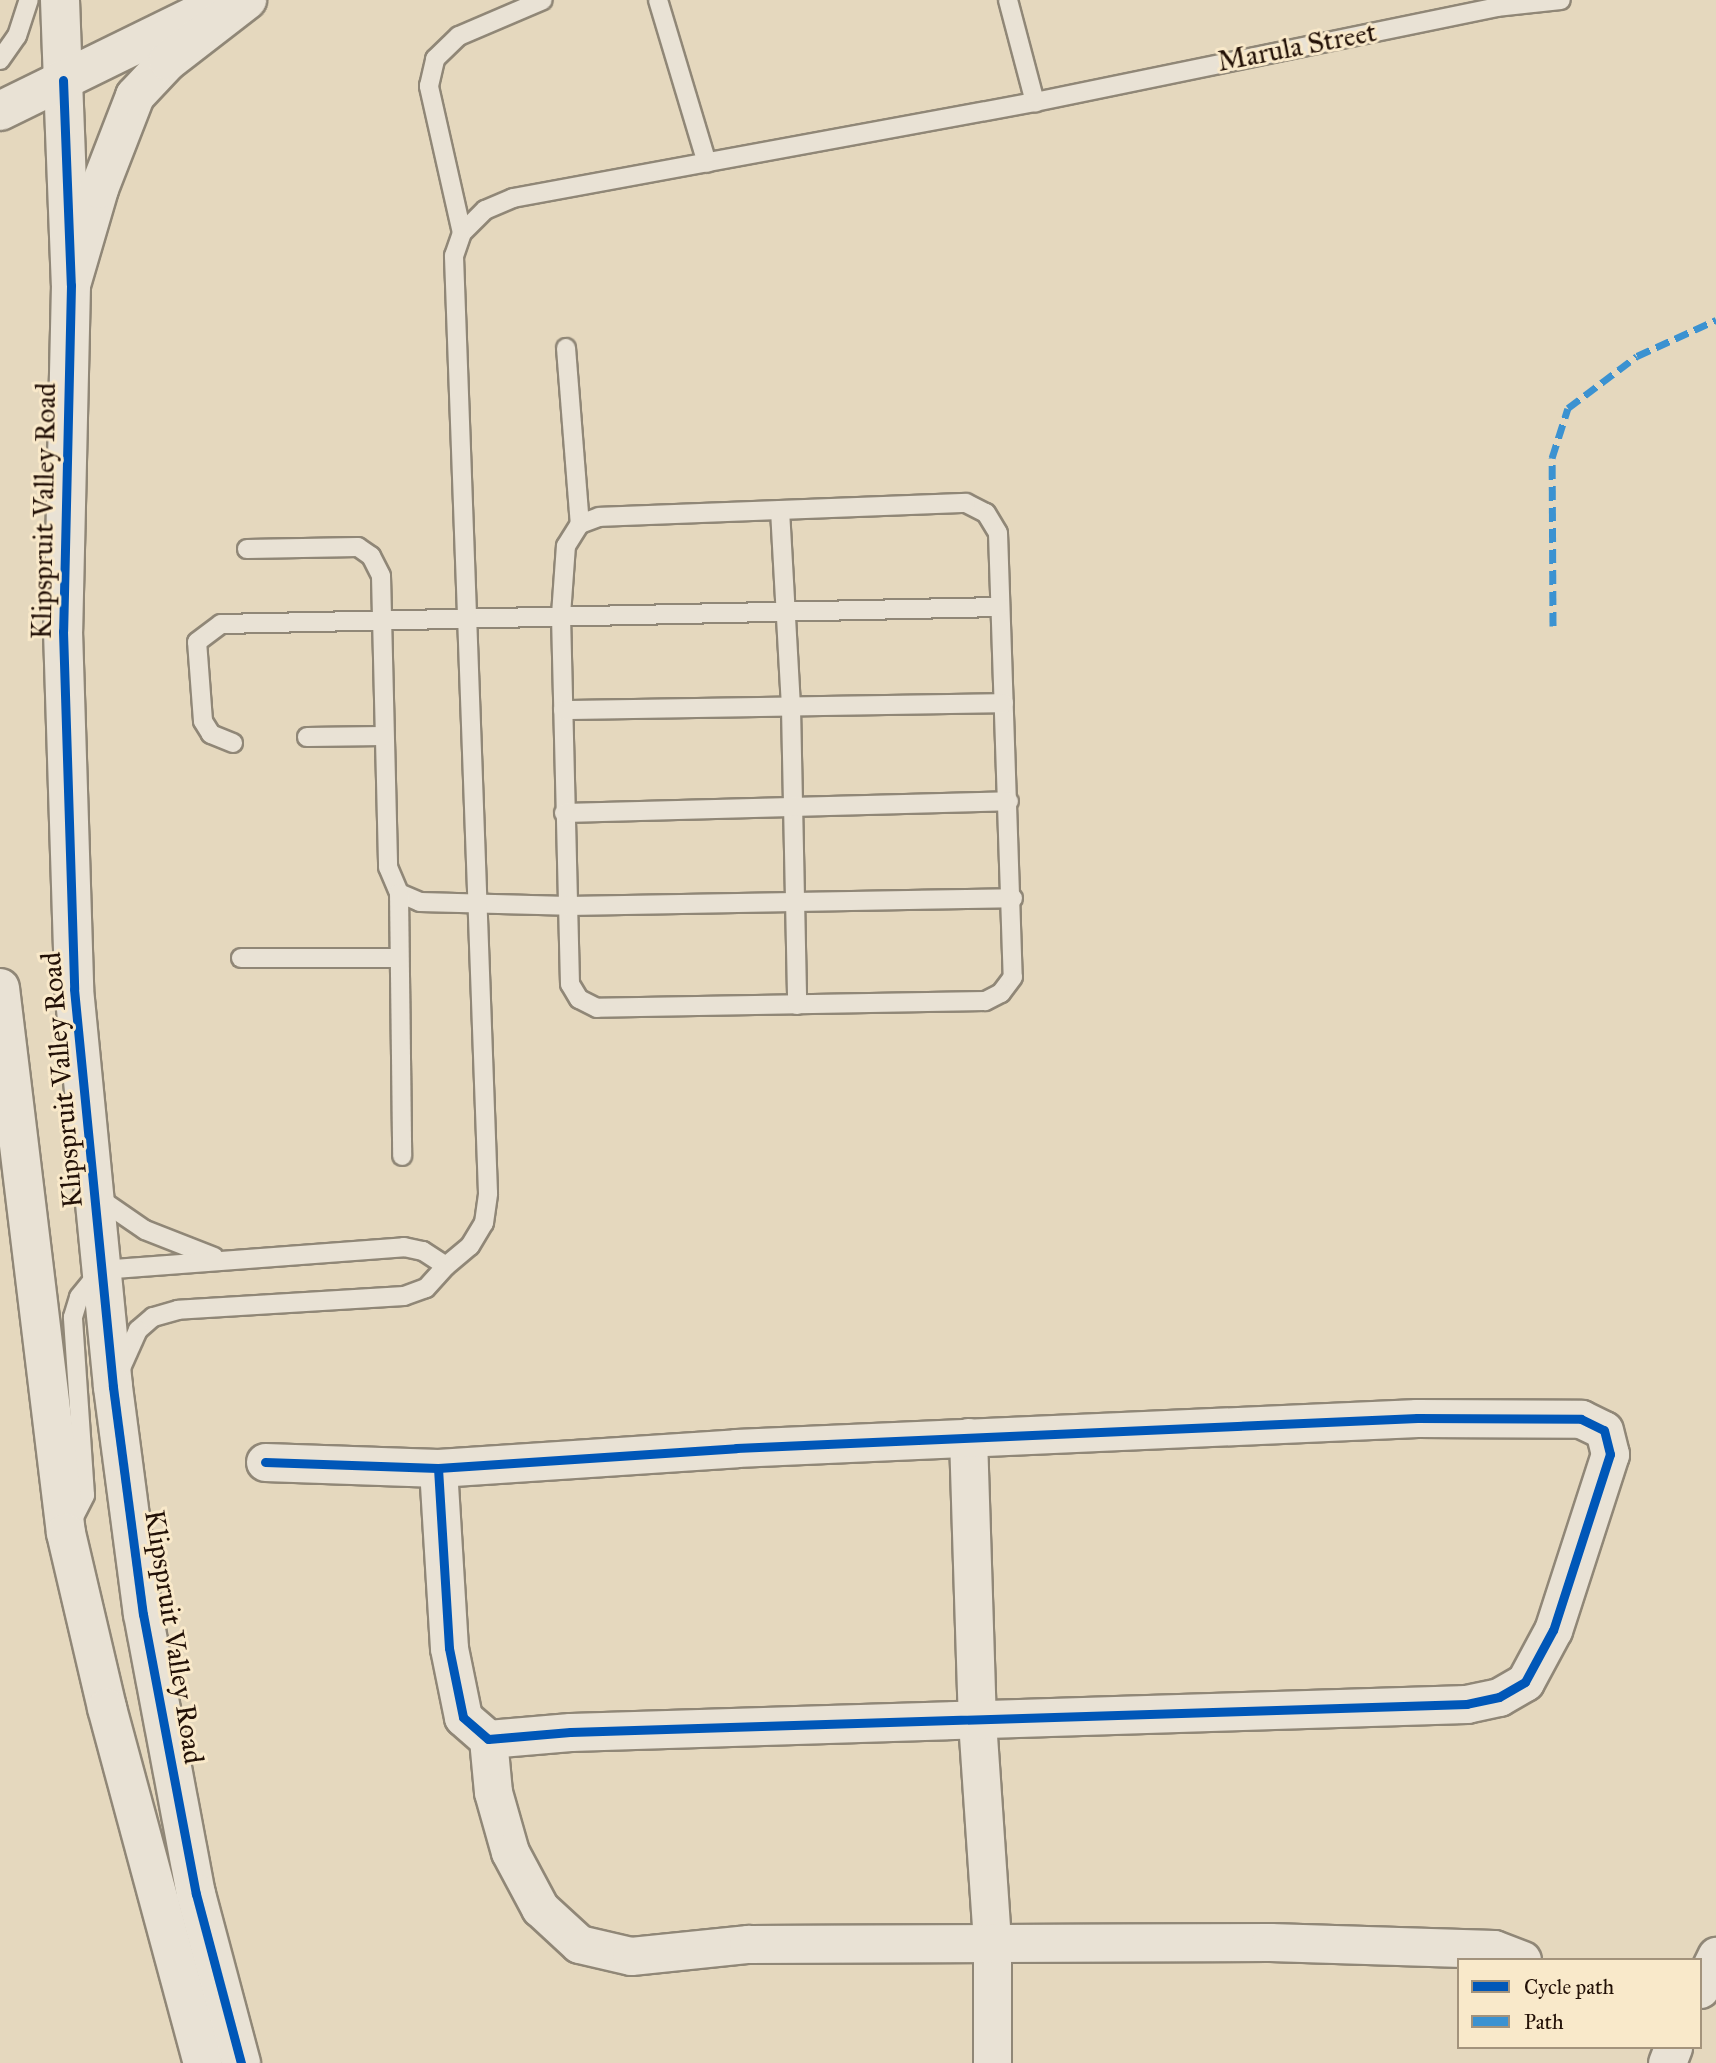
<!DOCTYPE html>
<html>
<head>
<meta charset="utf-8">
<style>
	body { margin:0 }
	#map { position:relative; width:1716px; height:2063px; overflow:hidden; background:#e5d8be; font-family:"IM FELL Great Primer",serif }
	div>[style] { position:absolute }
	.roads { filter:drop-shadow(2px 0 #908777) drop-shadow(-2px 0 #908777) drop-shadow(0 2px #908777) drop-shadow(0 -2px #908777) }
	.service>* { height:18px; margin:-9px; padding:0 9px; transform-origin:9px; border-radius:9px; background:#e9e2d5 }
	.minor>* { height:37px; margin:-18.5px; padding:0 18.5px; transform-origin:18.5px; border-radius:18.5px; background:#e9e2d5 }
	.tertiary>* { height:38px; margin:-19px; padding:0 19px; transform-origin:19px; border-radius:19px; background:#e9e2d5 }
	.secondary>* { height:38px; margin:-19px; padding:0 19px; transform-origin:19px; border-radius:19px; background:#e9e2d5 }
	.quiet>* { height:7px; margin-top:-3.5px; transform-origin:0; background:repeating-linear-gradient(90deg,#3b92d1 0 14px,transparent 0 21px) }
	.cycleway>* { height:9px; margin:-4.5px; padding:0 4.5px; transform-origin:4.5px; border-radius:4.5px; background:#0057b8 }
	span { translate:-50% -50%; white-space:nowrap; text-align:center; line-height:1.15; -webkit-text-stroke:6px #f9e9ca; paint-order:stroke }
	.street-label { font-size:28px; color:#231107 }
	.legend { position:absolute; left:1457px; top:1958px; width:245px; height:91px; box-sizing:border-box; background:#f9e9ca; border:2px solid #a3937c; margin:0; padding:9px 12px; list-style:none; font-size:21px; color:#231107 }
	.legend li { display:flex; align-items:center; gap:14px; height:35px }
	.legend b { width:35px; border:2px solid #a3937c }
</style>
</head>
<body>
<div id="map">
	<div class="roads">
		<div class="service">
			<div style="left:658px;top:0;width:170px;rotate:73.3deg"></div>
			<div style="left:1008px;top:0;width:106px;rotate:75.2deg"></div>
			<div style="left:0;top:60px;width:29px;rotate:-55deg"></div>
			<div style="left:17px;top:36px;width:38px;rotate:-72deg"></div>
			<div style="left:462px;top:233px;width:151px;rotate:-102.7deg"></div>
			<div style="left:429px;top:86px;width:28px;rotate:-77deg"></div>
			<div style="left:435px;top:59px;width:33px;rotate:-44deg"></div>
			<div style="left:459px;top:36px;width:91px;rotate:-23.2deg"></div>
			<div style="left:566px;top:348px;width:177px;rotate:85.5deg"></div>
			<div style="left:966px;top:503px;width:22px;rotate:27deg"></div>
			<div style="left:986px;top:513px;width:23px;rotate:59deg"></div>
			<div style="left:998px;top:533px;width:444px;rotate:88.1deg"></div>
			<div style="left:1013px;top:977px;width:20px;rotate:127deg"></div>
			<div style="left:1001px;top:993px;width:18px;rotate:153deg"></div>
			<div style="left:985px;top:1001px;width:388px;rotate:179deg"></div>
			<div style="left:597px;top:1008px;width:20px;rotate:-153deg"></div>
			<div style="left:579px;top:999px;width:17px;rotate:-121deg"></div>
			<div style="left:570px;top:984px;width:369px;rotate:-91.4deg"></div>
			<div style="left:561px;top:615px;width:69px;rotate:-85.9deg"></div>
			<div style="left:566px;top:546px;width:26px;rotate:-58deg"></div>
			<div style="left:580px;top:524px;width:20px;rotate:-20deg"></div>
			<div style="left:599px;top:517px;width:367px;rotate:-2.2deg"></div>
			<div style="left:780px;top:510px;width:198px;rotate:86.8deg"></div>
			<div style="left:791px;top:708px;width:297px;rotate:88.8deg"></div>
			<div style="left:247px;top:549px;width:111px;rotate:-1deg"></div>
			<div style="left:358px;top:547px;width:16px;rotate:35deg"></div>
			<div style="left:371px;top:556px;width:22px;rotate:63deg"></div>
			<div style="left:381px;top:576px;width:291px;rotate:88.6deg"></div>
			<div style="left:388px;top:867px;width:28px;rotate:67deg"></div>
			<div style="left:399px;top:893px;width:23px;rotate:23deg"></div>
			<div style="left:420px;top:902px;width:148px;rotate:1.5deg"></div>
			<div style="left:568px;top:906px;width:445px;rotate:-1deg"></div>
			<div style="left:563px;top:710px;width:441px;rotate:-0.9deg"></div>
			<div style="left:307px;top:737px;width:76px;rotate:-0.8deg"></div>
			<div style="left:233px;top:743px;width:24px;rotate:-158deg"></div>
			<div style="left:211px;top:734px;width:15px;rotate:-122deg"></div>
			<div style="left:203px;top:721px;width:79px;rotate:-94.3deg"></div>
			<div style="left:197px;top:642px;width:30px;rotate:-37deg"></div>
			<div style="left:221px;top:624px;width:779px;rotate:-1.25deg"></div>
			<div style="left:564px;top:813px;width:445px;rotate:-1.5deg"></div>
			<div style="left:399px;top:893px;width:263px;rotate:89.3deg"></div>
			<div style="left:241px;top:958px;width:157px"></div>
			<div style="left:97px;top:1197px;width:58px;rotate:34.5deg"></div>
			<div style="left:145px;top:1230px;width:74px;rotate:21.4deg"></div>
			<div style="left:446px;top:1266px;width:31px;rotate:-40deg"></div>
			<div style="left:470px;top:1246px;width:27px;rotate:-59deg"></div>
			<div style="left:484px;top:1223px;width:30px;rotate:-82deg"></div>
			<div style="left:488px;top:1193px;width:938px;rotate:-92.08deg"></div>
			<div style="left:454px;top:256px;width:24px;rotate:-71deg"></div>
			<div style="left:462px;top:233px;width:33px;rotate:-45deg"></div>
			<div style="left:485px;top:210px;width:30px;rotate:-23deg"></div>
			<div style="left:513px;top:198px;width:531px;rotate:-10.42deg"></div>
			<div style="left:1035px;top:102px;width:471px;rotate:-11.6deg"></div>
			<div style="left:1496px;top:7px;width:65px;rotate:-6.1deg"></div>
			<div style="left:71px;top:1523px;width:31px;rotate:-63deg"></div>
			<div style="left:85px;top:1495px;width:178px;rotate:-93.9deg"></div>
			<div style="left:73px;top:1317px;width:21px;rotate:-73deg"></div>
			<div style="left:79px;top:1297px;width:35px;rotate:-51deg"></div>
			<div style="left:101px;top:1270px;width:304px;rotate:-4.3deg"></div>
			<div style="left:404px;top:1247px;width:19px;rotate:12deg"></div>
			<div style="left:423px;top:1251px;width:27px;rotate:33deg"></div>
			<div style="left:446px;top:1266px;width:30px;rotate:132deg"></div>
			<div style="left:426px;top:1288px;width:23px;rotate:160deg"></div>
			<div style="left:404px;top:1296px;width:226px;rotate:176.5deg"></div>
			<div style="left:178px;top:1310px;width:26px;rotate:164deg"></div>
			<div style="left:153px;top:1317px;width:20px;rotate:139deg"></div>
			<div style="left:138px;top:1330px;width:42px;rotate:114.1deg"></div>
		</div>
		<div class="minor">
			<div style="left:968px;top:1437px;width:284px;rotate:88.2deg"></div>
			<div style="left:977px;top:1721px;width:222px;rotate:86.1deg"></div>
			<div style="left:992px;top:1942px;width:121px;rotate:90deg"></div>
			<div style="left:265px;top:1462px;width:173px;rotate:2deg"></div>
			<div style="left:438px;top:1468px;width:299px;rotate:-3.8deg"></div>
			<div style="left:736px;top:1448px;width:682px;rotate:-2.52deg"></div>
			<div style="left:1417px;top:1418px;width:164px;rotate:0.3deg"></div>
			<div style="left:1581px;top:1419px;width:25px;rotate:26deg"></div>
			<div style="left:1604px;top:1430px;width:25px;rotate:76deg"></div>
			<div style="left:1610px;top:1454px;width:185px;rotate:107.9deg"></div>
			<div style="left:1553px;top:1630px;width:59px;rotate:118.3deg"></div>
			<div style="left:1525px;top:1682px;width:30px;rotate:150deg"></div>
			<div style="left:1499px;top:1697px;width:33px;rotate:168deg"></div>
			<div style="left:1467px;top:1704px;width:897px;rotate:178.21deg"></div>
			<div style="left:570px;top:1732px;width:82px;rotate:175.1deg"></div>
			<div style="left:488px;top:1739px;width:33px;rotate:-139deg"></div>
			<div style="left:463px;top:1717px;width:70px;rotate:-101.5deg"></div>
			<div style="left:449px;top:1648px;width:180px;rotate:-93.5deg"></div>
			<div style="left:488px;top:1739px;width:53px;rotate:84.6deg"></div>
			<div style="left:493px;top:1792px;width:62px;rotate:74.2deg"></div>
			<div style="left:510px;top:1852px;width:64px;rotate:61.8deg"></div>
			<div style="left:540px;top:1908px;width:53px;rotate:42.7deg"></div>
			<div style="left:579px;top:1944px;width:53px;rotate:13deg"></div>
			<div style="left:631px;top:1956px;width:118px;rotate:-5.9deg"></div>
			<div style="left:748px;top:1944px;width:522px;rotate:-0.22deg"></div>
			<div style="left:1270px;top:1942px;width:224px;rotate:1.8deg"></div>
			<div style="left:1494px;top:1949px;width:30px;rotate:21deg"></div>
			<div style="left:1700px;top:1989px;width:37px;rotate:-64deg"></div>
			<div style="left:1667px;top:2063px;width:17px;rotate:-69deg"></div>
		</div>
		<div class="tertiary">
			<div style="left:63px;top:80px;width:205px;rotate:87.8deg"></div>
			<div style="left:71px;top:285px;width:346px;rotate:91.3deg"></div>
			<div style="left:63px;top:631px;width:358px;rotate:88.2deg"></div>
			<div style="left:74px;top:989px;width:400px;rotate:84.4deg"></div>
			<div style="left:113px;top:1387px;width:229px;rotate:82.5deg"></div>
			<div style="left:143px;top:1614px;width:285px;rotate:79.3deg"></div>
			<div style="left:196px;top:1894px;width:175px;rotate:75.1deg"></div>
			<div style="left:0;top:988px;width:549px;rotate:83.1deg"></div>
			<div style="left:66px;top:1533px;width:180px;rotate:76.8deg"></div>
			<div style="left:107px;top:1708px;width:368px;rotate:74.9deg"></div>
		</div>
		<div class="secondary">
			<div style="left:60px;top:0;width:80px;rotate:87.9deg"></div>
			<div style="left:0;top:111px;width:234px;rotate:-26.1deg"></div>
			<div style="left:71px;top:285px;width:100px;rotate:-73.7deg"></div>
			<div style="left:99px;top:189px;width:100px;rotate:-68.8deg"></div>
			<div style="left:135px;top:96px;width:48px;rotate:-46.7deg"></div>
			<div style="left:168px;top:61px;width:100px;rotate:-37.7deg"></div>
		</div>
	</div>
	<div class="quiet">
		<div style="left:1553px;top:626px;width:168px;rotate:-90.3deg"></div>
		<div style="left:1552px;top:458px;width:52px;rotate:-72.3deg"></div>
		<div style="left:1568px;top:408px;width:86px;rotate:-37deg"></div>
		<div style="left:1637px;top:356px;width:87px;rotate:-24.5deg"></div>
	</div>
	<div class="cycleway">
		<div style="left:63px;top:80px;width:205px;rotate:87.8deg"></div>
		<div style="left:71px;top:285px;width:346px;rotate:91.3deg"></div>
		<div style="left:63px;top:631px;width:358px;rotate:88.2deg"></div>
		<div style="left:74px;top:989px;width:400px;rotate:84.4deg"></div>
		<div style="left:113px;top:1387px;width:229px;rotate:82.5deg"></div>
		<div style="left:143px;top:1614px;width:285px;rotate:79.3deg"></div>
		<div style="left:196px;top:1894px;width:175px;rotate:75.1deg"></div>
		<div style="left:265px;top:1462px;width:173px;rotate:2deg"></div>
		<div style="left:438px;top:1468px;width:299px;rotate:-3.8deg"></div>
		<div style="left:736px;top:1448px;width:682px;rotate:-2.52deg"></div>
		<div style="left:1417px;top:1418px;width:164px;rotate:0.3deg"></div>
		<div style="left:1581px;top:1419px;width:25px;rotate:26deg"></div>
		<div style="left:1604px;top:1430px;width:25px;rotate:76deg"></div>
		<div style="left:1610px;top:1454px;width:185px;rotate:107.9deg"></div>
		<div style="left:1553px;top:1630px;width:59px;rotate:118.3deg"></div>
		<div style="left:1525px;top:1682px;width:30px;rotate:150deg"></div>
		<div style="left:1499px;top:1697px;width:33px;rotate:168deg"></div>
		<div style="left:1467px;top:1704px;width:897px;rotate:178.21deg"></div>
		<div style="left:570px;top:1732px;width:82px;rotate:175.1deg"></div>
		<div style="left:488px;top:1739px;width:33px;rotate:-139deg"></div>
		<div style="left:463px;top:1717px;width:70px;rotate:-101.5deg"></div>
		<div style="left:449px;top:1648px;width:180px;rotate:-93.5deg"></div>
	</div>
	<div class="street-label">
		<span style="left:1297px;top:47px;rotate:-11deg">Marula Street</span>
		<span style="left:44px;top:511px;rotate:-89deg">Klipspruit Valley Road</span>
		<span style="left:62px;top:1080px;rotate:-95deg">Klipspruit Valley Road</span>
		<span style="left:174px;top:1637px;rotate:81deg">Klipspruit Valley Road</span>
	</div>
	<ul class="legend">
	<li><b style="height:9px;background:#0057b8"></b>Cycle path</li>
	<li><b style="height:9px;background:#3b92d1"></b>Path</li>
	</ul>
</div>
</body>
</html>
